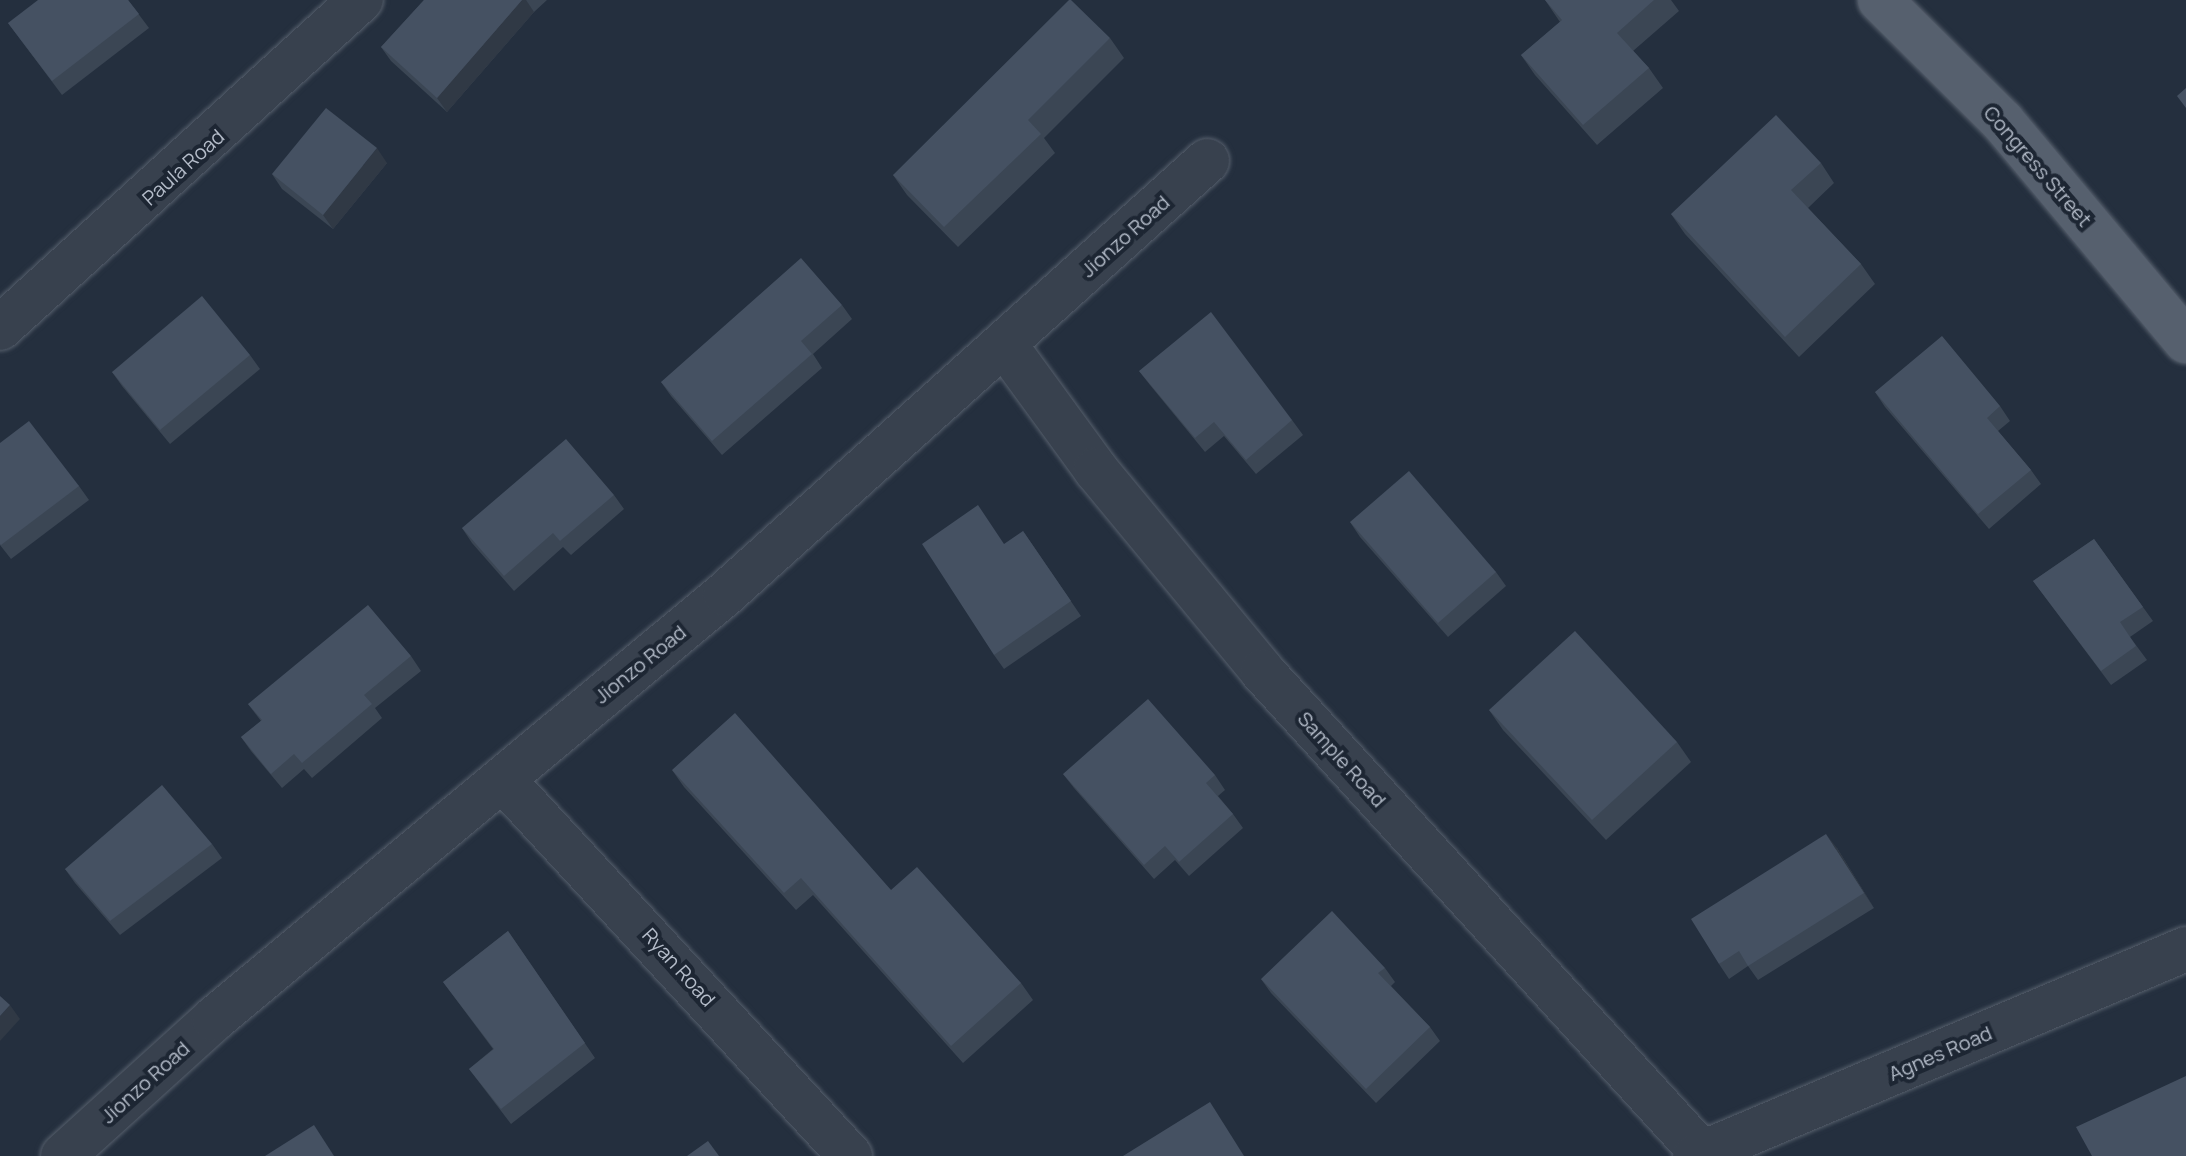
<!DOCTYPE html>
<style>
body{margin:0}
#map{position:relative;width:2186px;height:1156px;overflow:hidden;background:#242f3e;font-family:Manrope,sans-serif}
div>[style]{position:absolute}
.roads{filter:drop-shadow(0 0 2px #565f6c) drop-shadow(0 0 2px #565f6c)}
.minor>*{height:44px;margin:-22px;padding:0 22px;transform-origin:22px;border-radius:22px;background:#38414e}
.major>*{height:44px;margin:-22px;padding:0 22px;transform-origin:22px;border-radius:22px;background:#56606e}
.wall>*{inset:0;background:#3b4654}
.shaded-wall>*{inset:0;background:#303945}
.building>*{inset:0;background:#455162}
span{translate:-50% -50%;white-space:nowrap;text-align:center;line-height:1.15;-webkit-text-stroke:8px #1d2633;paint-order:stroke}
.street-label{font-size:20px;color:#b4bcc9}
</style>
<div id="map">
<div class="roads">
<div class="minor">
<div style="left:0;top:328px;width:488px;rotate:-42.3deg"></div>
<div style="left:1005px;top:345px;width:155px;rotate:53.9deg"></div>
<div style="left:1096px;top:470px;width:261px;rotate:50.4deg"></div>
<div style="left:1262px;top:671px;width:653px;rotate:47.61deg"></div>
<div style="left:505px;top:782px;width:509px;rotate:47.31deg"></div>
<div style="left:63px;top:1156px;width:204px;rotate:-42.2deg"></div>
<div style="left:214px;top:1019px;width:665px;rotate:-39.75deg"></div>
<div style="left:725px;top:594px;width:648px;rotate:-41.93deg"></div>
<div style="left:1695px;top:1156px;width:533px;rotate:-22.86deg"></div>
</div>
<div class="major">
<div style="left:1880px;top:0;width:172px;rotate:44.8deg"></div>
<div style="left:2002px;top:121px;width:287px;rotate:50.1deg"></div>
</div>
</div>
<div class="wall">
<div style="clip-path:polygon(128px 0,149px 28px,62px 95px,8px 23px)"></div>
<div style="clip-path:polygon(424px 0,547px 0,534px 12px,447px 112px,391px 61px,381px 47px)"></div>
<div style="clip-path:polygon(1545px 0,1671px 0,1679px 11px,1633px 51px,1649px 68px,1663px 88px,1597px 145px,1535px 75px,1521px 55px,1560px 22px)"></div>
<div style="clip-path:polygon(1110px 38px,1124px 58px,1044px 138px,1055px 153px,958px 247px,907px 195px,893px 175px)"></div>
<div style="clip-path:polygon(387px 163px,333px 229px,282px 189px,272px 174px)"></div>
<div style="clip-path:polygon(1821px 163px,1834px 183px,1808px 208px,1861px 264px,1875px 284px,1799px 357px,1685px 234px,1671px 214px)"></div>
<div style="clip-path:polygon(842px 305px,852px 319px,813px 354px,822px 368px,722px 455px,671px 396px,661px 382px)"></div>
<div style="clip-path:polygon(250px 355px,260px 369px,170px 444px,122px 386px,112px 372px)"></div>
<div style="clip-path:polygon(1139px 371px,1292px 420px,1303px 435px,1256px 474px,1224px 436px,1205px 452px,1150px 385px)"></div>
<div style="clip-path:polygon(1875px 392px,2000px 406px,2010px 421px,1998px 431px,2031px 470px,2041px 484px,1989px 529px,1885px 407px)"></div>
<div style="clip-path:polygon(0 443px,79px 486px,89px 500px,11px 559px,0 545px)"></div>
<div style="clip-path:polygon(614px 495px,624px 509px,571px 555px,563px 547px,514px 591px,472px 543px,462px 528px)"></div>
<div style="clip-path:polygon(1350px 522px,1496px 572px,1506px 586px,1448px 637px,1360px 537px)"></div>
<div style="clip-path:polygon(1023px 531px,1081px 616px,1004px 669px,994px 655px)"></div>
<div style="clip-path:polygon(2094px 539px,2153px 621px,2130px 637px,2147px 660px,2111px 685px,2033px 581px)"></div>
<div style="clip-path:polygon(411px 656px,421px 671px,375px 708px,382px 718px,312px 778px,304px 769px,282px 788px,251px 751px,241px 737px,261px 721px,248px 704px)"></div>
<div style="clip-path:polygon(1489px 710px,1677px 742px,1691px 762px,1606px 840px,1503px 730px)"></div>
<div style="clip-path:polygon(672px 770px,891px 890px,1021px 983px,1033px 1000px,963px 1063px,813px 895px,796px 910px,684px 787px)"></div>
<div style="clip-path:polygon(1063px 774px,1215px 775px,1225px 790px,1218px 796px,1233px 814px,1243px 828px,1189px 876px,1175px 860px,1154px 879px,1074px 788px)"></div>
<div style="clip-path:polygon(212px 844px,222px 858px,120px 935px,75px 883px,65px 869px)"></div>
<div style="clip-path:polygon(1837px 848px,1874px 908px,1758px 980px,1748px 966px,1729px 979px,1719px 964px)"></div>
<div style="clip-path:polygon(508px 931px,595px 1058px,511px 1124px,469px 1069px,493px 1049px,443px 982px)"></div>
<div style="clip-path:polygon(1385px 968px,1395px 982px,1391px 986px,1430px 1027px,1440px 1041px,1376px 1103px,1271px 993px,1261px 979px)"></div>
</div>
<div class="shaded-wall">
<div style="clip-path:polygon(522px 0,526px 0,534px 12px,447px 112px,437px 98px)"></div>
<div style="clip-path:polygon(377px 148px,387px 163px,333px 229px,323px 215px)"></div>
<div style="clip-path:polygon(1826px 834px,1837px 848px,1874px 908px,1864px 893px)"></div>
<div style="clip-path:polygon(10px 1005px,20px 1019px,0 1041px,0 1016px)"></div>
</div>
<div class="building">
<div style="clip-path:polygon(38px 0,128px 0,139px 14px,52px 81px,8px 23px)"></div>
<div style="clip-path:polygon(424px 0,522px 0,437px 98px,381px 47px)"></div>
<div style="clip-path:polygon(1069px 0,1071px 0,1110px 38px,1028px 120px,1041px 134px,944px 227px,893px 175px)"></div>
<div style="clip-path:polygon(1545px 0,1654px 0,1617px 33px,1649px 68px,1583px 125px,1521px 55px,1562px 20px)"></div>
<div style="clip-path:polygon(2186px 88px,2186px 108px,2177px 96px)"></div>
<div style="clip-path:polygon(326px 108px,377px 148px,323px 215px,272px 174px)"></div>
<div style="clip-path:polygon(1776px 115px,1821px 163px,1791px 190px,1861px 264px,1785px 337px,1671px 214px)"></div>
<div style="clip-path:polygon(801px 258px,842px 305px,801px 341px,812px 354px,712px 441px,661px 382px)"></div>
<div style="clip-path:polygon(202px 296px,250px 355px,160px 430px,112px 372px)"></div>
<div style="clip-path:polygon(1211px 312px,1292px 420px,1246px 460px,1214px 422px,1195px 438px,1139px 371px)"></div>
<div style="clip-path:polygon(1942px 336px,2000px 406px,1987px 418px,2031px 470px,1978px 514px,1875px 392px)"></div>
<div style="clip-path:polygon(29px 421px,79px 486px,1px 545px,0 544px,0 443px)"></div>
<div style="clip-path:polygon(566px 439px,614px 495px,560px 541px,553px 533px,504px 576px,462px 528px)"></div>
<div style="clip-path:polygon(1409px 471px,1496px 572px,1438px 623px,1350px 522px)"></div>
<div style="clip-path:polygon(978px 505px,1004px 544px,1023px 531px,1071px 601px,994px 655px,922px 544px)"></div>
<div style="clip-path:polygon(2094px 539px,2143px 607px,2120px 622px,2136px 646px,2101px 671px,2033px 581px)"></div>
<div style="clip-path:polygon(368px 605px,411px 656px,364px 695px,372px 704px,302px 763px,294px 754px,271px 774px,241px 737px,262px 720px,248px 704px)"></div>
<div style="clip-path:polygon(1575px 631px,1677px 742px,1592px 820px,1489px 710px)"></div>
<div style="clip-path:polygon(1148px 699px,1215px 775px,1206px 783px,1233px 814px,1179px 862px,1165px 846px,1144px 865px,1063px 774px)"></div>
<div style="clip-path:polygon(735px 713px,891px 890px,917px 867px,1021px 983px,951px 1046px,801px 878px,784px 893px,672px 770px)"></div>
<div style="clip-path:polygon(162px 785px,212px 844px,110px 921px,65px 869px)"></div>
<div style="clip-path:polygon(1826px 834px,1864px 893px,1748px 966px,1739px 951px,1719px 964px,1691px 919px)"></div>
<div style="clip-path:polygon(1332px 911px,1385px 968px,1378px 973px,1430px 1027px,1366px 1089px,1261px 979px)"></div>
<div style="clip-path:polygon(508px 931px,585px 1043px,501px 1109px,469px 1069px,494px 1049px,443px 982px)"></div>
<div style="clip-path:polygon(0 996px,10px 1005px,0 1016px)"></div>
<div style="clip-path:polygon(2186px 1076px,2186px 1156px,2092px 1156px,2076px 1127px)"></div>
<div style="clip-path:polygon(1210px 1102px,1244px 1156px,1123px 1156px)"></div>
<div style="clip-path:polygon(314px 1125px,334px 1156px,265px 1156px)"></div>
<div style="clip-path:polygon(708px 1141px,719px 1156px,687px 1156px)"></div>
</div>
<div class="street-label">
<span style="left:2038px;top:166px;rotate:49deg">Congress Street</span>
<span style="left:183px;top:167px;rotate:-42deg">Paula Road</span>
<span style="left:1125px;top:236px;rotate:-42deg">Jionzo Road</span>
<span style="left:640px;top:664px;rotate:-39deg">Jionzo Road</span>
<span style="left:1342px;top:759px;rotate:48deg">Sample Road</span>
<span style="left:679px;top:967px;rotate:48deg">Ryan Road</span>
<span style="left:1940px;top:1053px;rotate:-23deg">Agnes Road</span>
<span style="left:145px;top:1082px;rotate:-42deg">Jionzo Road</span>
</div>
</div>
